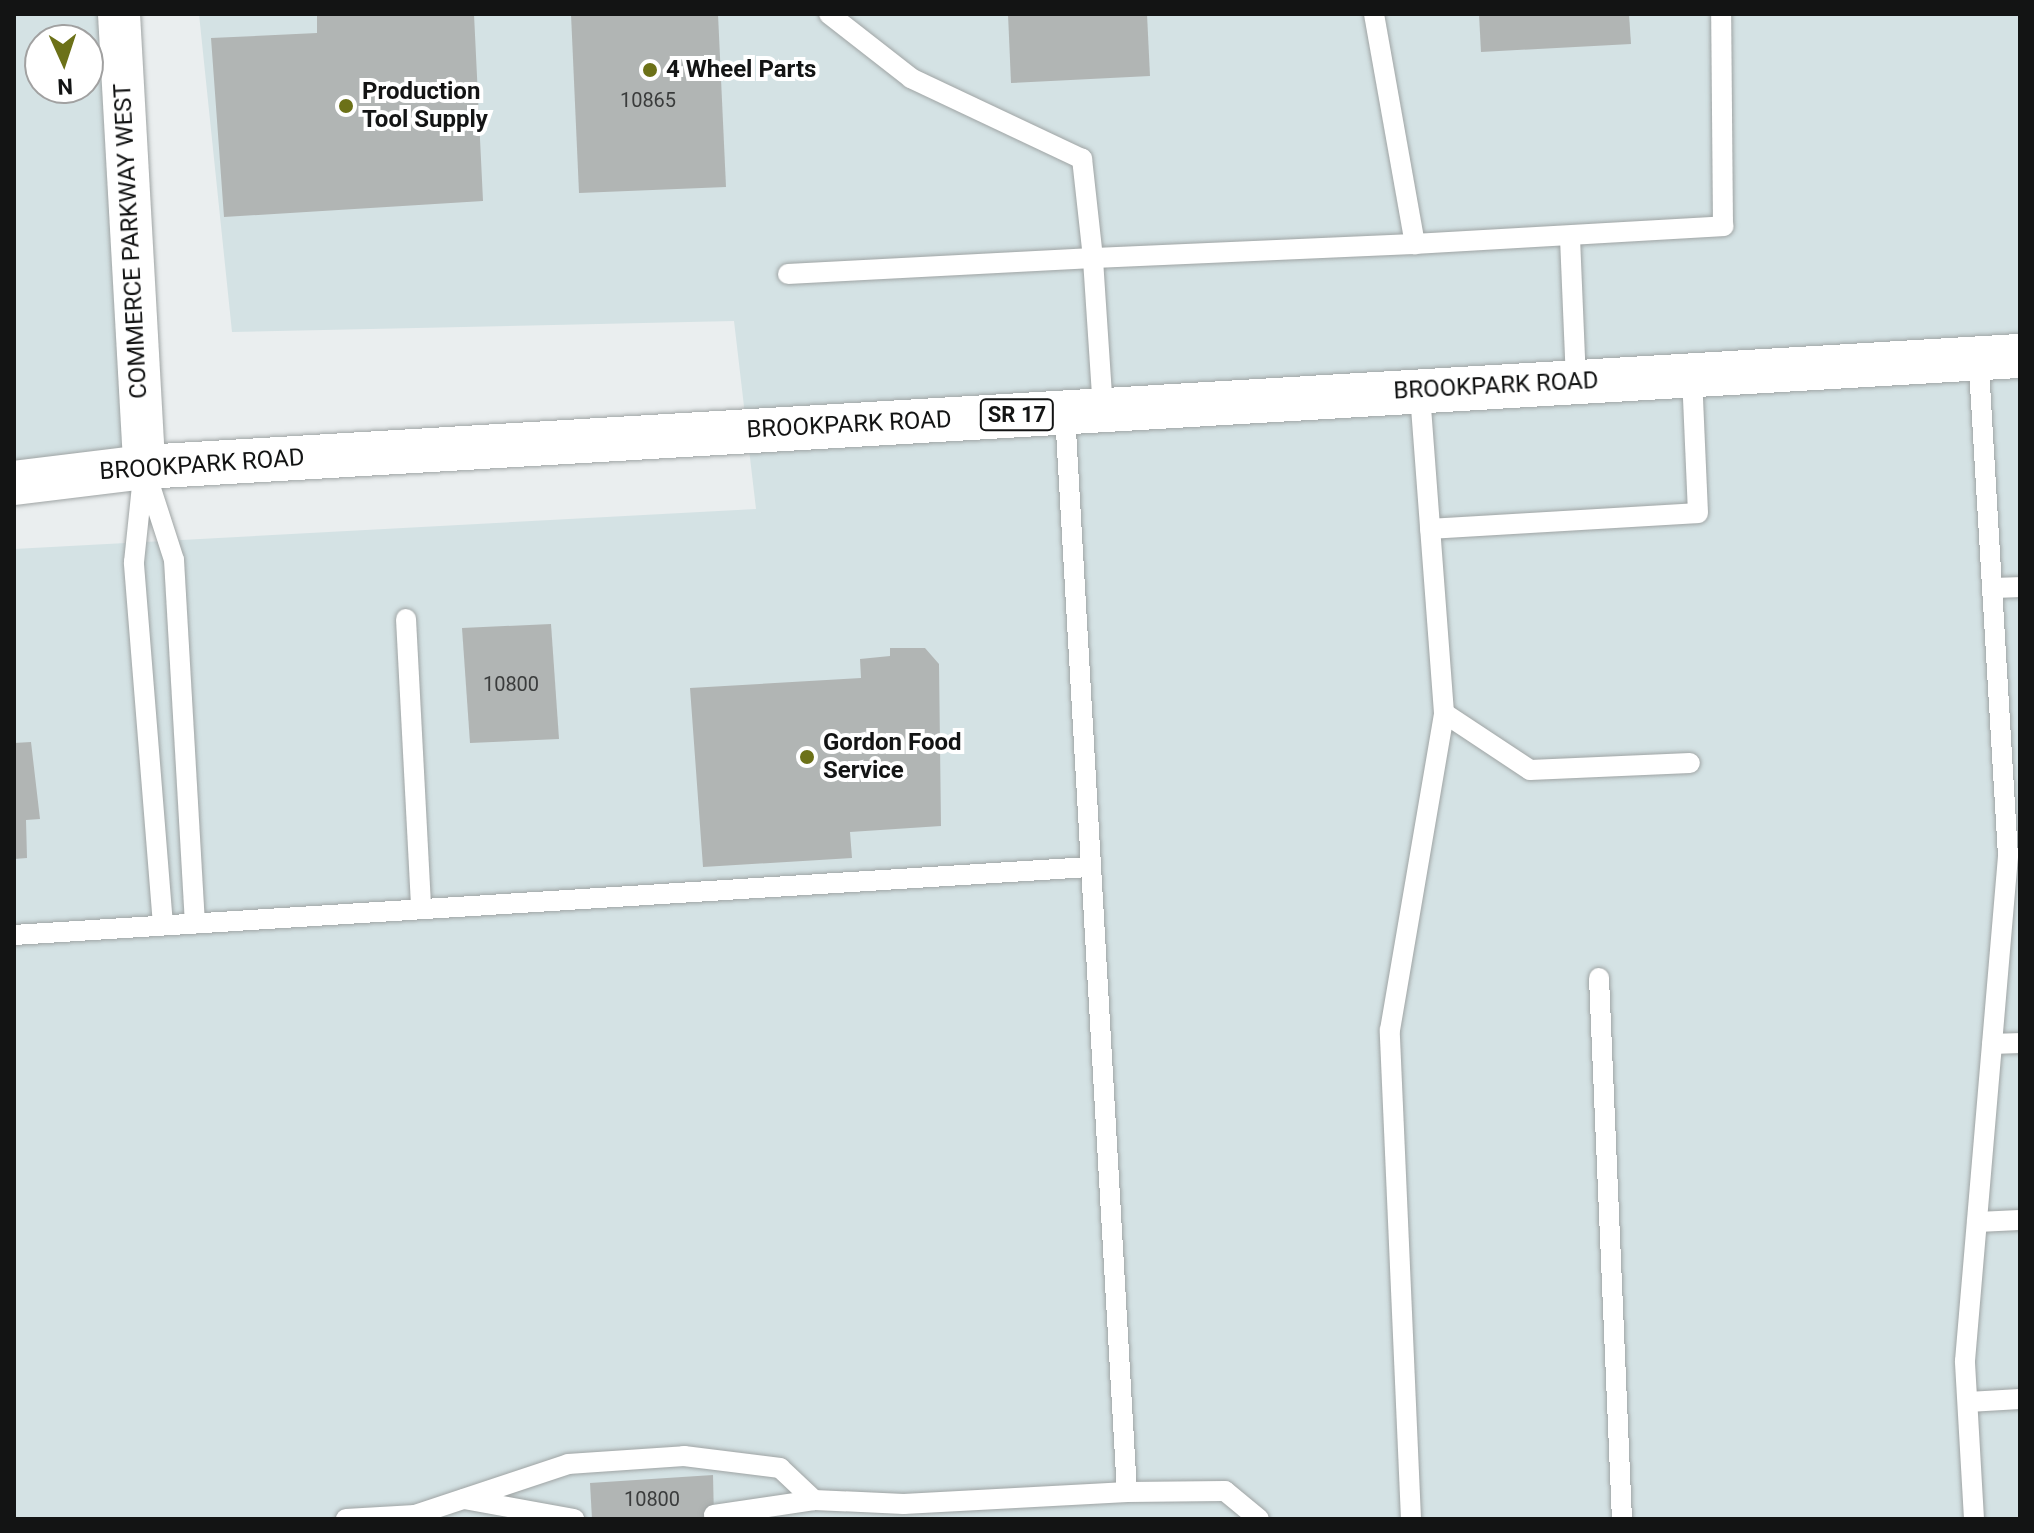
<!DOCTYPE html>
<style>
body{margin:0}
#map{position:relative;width:2034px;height:1533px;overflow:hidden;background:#eaeeef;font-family:Roboto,sans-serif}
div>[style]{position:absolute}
.built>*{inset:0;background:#d4e2e4}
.building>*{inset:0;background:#b1b5b4}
.roads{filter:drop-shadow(0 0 2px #9fa4a4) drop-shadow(0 0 2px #9fa4a4)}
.service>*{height:20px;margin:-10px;padding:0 10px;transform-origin:10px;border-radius:10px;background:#fff}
.minor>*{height:42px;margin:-21px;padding:0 21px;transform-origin:21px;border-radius:21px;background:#fff}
.primary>*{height:44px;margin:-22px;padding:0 22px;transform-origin:22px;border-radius:22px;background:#fff}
.dots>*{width:22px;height:22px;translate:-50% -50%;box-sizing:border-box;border:4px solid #fff;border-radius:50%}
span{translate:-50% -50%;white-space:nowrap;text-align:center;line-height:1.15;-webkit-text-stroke:8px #fff;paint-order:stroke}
.number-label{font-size:20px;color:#3a3c3c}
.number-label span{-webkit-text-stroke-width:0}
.shield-label span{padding:2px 6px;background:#fff;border:2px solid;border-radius:6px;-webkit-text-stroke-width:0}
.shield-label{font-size:22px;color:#131414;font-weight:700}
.poi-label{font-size:24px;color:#131414;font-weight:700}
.left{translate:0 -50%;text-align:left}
.street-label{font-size:24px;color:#131414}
.frame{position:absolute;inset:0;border:16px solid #131414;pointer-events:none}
.north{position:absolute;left:24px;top:24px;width:80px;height:80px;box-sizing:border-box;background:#fff;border:2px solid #a1a1a1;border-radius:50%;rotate:177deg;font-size:22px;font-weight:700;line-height:32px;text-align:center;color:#131414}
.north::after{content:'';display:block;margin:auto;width:28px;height:36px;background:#6c7118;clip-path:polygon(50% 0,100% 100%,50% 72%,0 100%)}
</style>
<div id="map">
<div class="built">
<div style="clip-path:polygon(evenodd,14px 14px,121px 14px,144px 467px,14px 472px,14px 14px,40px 40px,88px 40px,88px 88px,40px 88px,40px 40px)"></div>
<div style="clip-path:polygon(199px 14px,2020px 14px,2020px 1519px,14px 1519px,14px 549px,756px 509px,734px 321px,232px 332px)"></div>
</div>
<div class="building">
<div style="clip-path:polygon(317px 14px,474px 14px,483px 201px,224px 217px,211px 38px,317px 33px)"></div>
<div style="clip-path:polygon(571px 14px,718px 14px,726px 187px,579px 193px)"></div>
<div style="clip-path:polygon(1008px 14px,1147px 14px,1150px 76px,1011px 83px)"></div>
<div style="clip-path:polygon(1479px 14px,1629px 14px,1631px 44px,1481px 52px)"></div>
<div style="clip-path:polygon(551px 624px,559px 739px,470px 743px,462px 628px)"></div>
<div style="clip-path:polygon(890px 648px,925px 648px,939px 664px,941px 826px,850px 832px,852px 858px,703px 867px,690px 688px,861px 678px,860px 659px,890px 656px)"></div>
<div style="clip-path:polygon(31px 742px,40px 819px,26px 820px,27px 858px,14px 859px,14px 743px)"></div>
<div style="clip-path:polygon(713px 1475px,714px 1519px,592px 1519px,590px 1483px)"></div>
</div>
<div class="roads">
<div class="service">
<div style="left:1374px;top:14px;width:234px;rotate:79.9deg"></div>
<div style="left:1415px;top:244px;width:309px;rotate:-3.3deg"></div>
<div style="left:1723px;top:226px;width:212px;rotate:-90.5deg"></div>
<div style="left:1570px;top:238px;width:144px;rotate:87.6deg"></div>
<div style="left:788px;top:274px;width:305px;rotate:-3deg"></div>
<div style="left:1093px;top:258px;width:100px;rotate:-96.3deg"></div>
<div style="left:1082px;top:159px;width:189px;rotate:-154.7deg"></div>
<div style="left:911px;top:78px;width:104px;rotate:-142deg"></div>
<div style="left:1103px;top:410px;width:152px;rotate:-93.8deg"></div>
<div style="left:1093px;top:258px;width:322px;rotate:-2.5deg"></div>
<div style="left:1430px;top:529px;width:268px;rotate:-3.4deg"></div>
<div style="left:1698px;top:513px;width:138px;rotate:-92.5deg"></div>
<div style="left:1996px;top:588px;width:24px;rotate:-2deg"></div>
<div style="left:406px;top:619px;width:290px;rotate:87deg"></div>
<div style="left:1444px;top:713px;width:103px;rotate:33.5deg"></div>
<div style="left:1530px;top:770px;width:160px;rotate:-2.5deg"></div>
<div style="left:163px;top:925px;width:364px;rotate:-94.6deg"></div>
<div style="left:134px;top:562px;width:96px;rotate:-84deg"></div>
<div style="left:144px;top:467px;width:98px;rotate:72.1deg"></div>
<div style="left:174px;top:560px;width:364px;rotate:86.7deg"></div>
<div style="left:14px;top:935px;width:1078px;rotate:-3.62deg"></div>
<div style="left:1599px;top:978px;width:541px;rotate:87.57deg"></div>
<div style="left:1992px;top:1044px;width:28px;rotate:-2deg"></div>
<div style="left:1977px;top:1222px;width:43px;rotate:-2.7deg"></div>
<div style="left:1968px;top:1402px;width:52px;rotate:-3.3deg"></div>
<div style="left:1127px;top:1492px;width:98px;rotate:-0.6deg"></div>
<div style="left:1225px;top:1491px;width:44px;rotate:39.5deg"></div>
<div style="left:464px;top:1499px;width:112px;rotate:10.3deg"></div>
<div style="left:714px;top:1515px;width:101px;rotate:-8.5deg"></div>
<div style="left:346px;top:1519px;width:69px;rotate:-3.3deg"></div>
<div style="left:415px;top:1515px;width:161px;rotate:-18.4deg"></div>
<div style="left:568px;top:1464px;width:116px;rotate:-3.9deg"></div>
<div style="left:684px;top:1456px;width:97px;rotate:7.1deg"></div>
<div style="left:780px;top:1468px;width:47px;rotate:43.3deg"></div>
<div style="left:814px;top:1500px;width:90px;rotate:2.5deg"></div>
<div style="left:904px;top:1504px;width:223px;rotate:-3.1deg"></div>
<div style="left:1127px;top:1492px;width:1082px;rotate:-93.29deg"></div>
<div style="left:1411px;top:1519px;width:489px;rotate:-92.5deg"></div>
<div style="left:1390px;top:1030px;width:322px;rotate:-80.3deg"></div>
<div style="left:1444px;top:713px;width:323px;rotate:-94.3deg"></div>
<div style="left:1974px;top:1519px;width:158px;rotate:-93.3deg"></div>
<div style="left:1965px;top:1361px;width:507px;rotate:-85.13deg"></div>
<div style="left:2008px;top:856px;width:499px;rotate:-93.4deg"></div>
</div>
<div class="minor">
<div style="left:119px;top:14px;width:454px;rotate:86.8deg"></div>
</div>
<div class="primary">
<div style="left:14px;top:483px;width:131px;rotate:-7deg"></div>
<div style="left:144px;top:467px;width:1879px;rotate:-3.39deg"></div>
</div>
</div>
<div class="dots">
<div style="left:650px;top:70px;background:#6c7118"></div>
<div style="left:346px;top:106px;background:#6c7118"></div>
<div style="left:807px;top:757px;background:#6c7118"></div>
</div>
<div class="number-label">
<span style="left:648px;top:100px">10865</span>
<span style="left:511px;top:684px">10800</span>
<span style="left:652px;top:1499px">10800</span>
</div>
<div class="shield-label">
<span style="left:1017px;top:415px">SR 17</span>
</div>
<div class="poi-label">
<span class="left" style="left:666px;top:70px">4 Wheel Parts</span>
<span class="left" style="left:362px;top:106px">Production<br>Tool Supply</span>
<span class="left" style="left:823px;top:757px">Gordon Food<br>Service</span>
</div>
<div class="street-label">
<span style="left:131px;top:241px;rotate:-93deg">COMMERCE PARKWAY WEST</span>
<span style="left:1496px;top:386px;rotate:-3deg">BROOKPARK ROAD</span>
<span style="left:849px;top:425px;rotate:-3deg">BROOKPARK ROAD</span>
<span style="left:202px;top:465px;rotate:-4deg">BROOKPARK ROAD</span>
</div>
<div class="frame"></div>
<div class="north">N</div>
</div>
